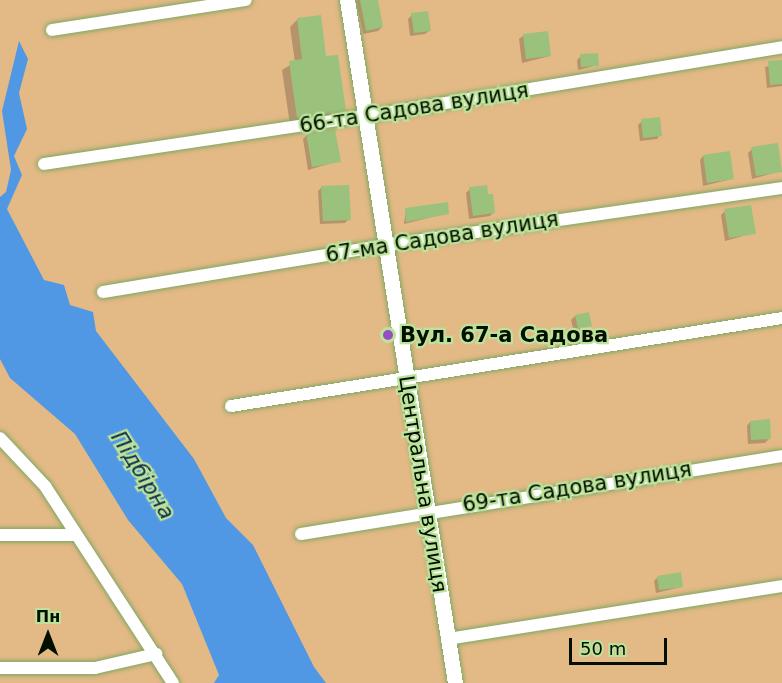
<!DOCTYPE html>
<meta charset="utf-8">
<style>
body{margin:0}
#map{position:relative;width:782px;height:683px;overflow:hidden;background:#bbe39b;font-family:"DejaVu Sans",sans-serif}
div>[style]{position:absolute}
.green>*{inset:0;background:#e3b986}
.water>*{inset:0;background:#5198e4}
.shadow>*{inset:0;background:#0003}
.building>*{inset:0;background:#9bc27c}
.roads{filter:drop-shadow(0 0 2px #81a762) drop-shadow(0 0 2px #81a762)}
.minor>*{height:12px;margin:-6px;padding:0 6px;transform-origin:6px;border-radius:6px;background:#fff}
.tertiary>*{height:15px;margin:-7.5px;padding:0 7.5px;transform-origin:7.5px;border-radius:7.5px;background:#fff}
.dots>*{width:16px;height:16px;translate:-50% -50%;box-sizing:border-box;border:3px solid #bbe39b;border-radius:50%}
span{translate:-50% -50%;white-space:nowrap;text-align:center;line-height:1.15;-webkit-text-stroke:4.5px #bbe39b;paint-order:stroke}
.street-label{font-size:21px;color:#040f00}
.poi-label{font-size:21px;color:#040f00;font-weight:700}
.left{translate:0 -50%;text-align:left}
.water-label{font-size:22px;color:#0f2c4a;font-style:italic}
.north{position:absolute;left:18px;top:605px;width:60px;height:60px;-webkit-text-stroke:4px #bbe39b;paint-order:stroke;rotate:0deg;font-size:16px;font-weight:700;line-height:24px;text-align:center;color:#040f00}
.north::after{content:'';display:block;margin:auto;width:21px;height:27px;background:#040f00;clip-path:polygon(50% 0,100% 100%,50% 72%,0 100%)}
.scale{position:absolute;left:569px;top:638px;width:98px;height:27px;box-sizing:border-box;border:3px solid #040f00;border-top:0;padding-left:8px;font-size:18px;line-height:21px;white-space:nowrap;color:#040f00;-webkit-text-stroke:4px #bbe39b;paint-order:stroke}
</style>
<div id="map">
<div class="green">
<div style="clip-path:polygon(0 0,782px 0,782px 683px,0 683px)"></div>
</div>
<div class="water">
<div style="clip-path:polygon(19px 41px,28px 59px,19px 93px,27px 129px,14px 156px,22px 175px,7px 209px,44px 280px,64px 285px,70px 305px,93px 312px,96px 331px,194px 459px,226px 518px,253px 545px,314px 667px,326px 683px,214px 683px,219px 675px,182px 584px,128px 520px,75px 434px,10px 378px,0 359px,0 197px,6px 192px,11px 170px,2px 111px)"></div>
</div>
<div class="shadow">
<div style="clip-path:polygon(356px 0,377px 0,382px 27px,378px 31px,363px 34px)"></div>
<div style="clip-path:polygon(412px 15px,429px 31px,425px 34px,410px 36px,408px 19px)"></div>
<div style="clip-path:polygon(298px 19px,325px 58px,344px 110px,336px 118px,290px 125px,282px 70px,295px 62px,290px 27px)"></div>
<div style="clip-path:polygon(523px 36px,550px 56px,522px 63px,519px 39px)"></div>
<div style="clip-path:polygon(581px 56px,598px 65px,578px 70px,577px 60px)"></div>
<div style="clip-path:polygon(782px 62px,782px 86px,767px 88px,765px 67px)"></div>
<div style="clip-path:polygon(642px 121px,660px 135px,657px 139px,640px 141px,638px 125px)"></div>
<div style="clip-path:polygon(307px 135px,339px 161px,308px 170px,303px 139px)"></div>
<div style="clip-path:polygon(752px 149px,781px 171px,752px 179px,748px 153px)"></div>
<div style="clip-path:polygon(703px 156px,732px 179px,703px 186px,700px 160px)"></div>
<div style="clip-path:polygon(322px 187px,349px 219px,345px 223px,320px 224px,318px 191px)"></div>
<div style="clip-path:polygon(470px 189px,494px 212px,490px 216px,469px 219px,466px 193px)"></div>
<div style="clip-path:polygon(406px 209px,448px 213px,404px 224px)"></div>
<div style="clip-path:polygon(725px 211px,754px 233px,725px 241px,721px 215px)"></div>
<div style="clip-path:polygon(575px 316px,590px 325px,574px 332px,571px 320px)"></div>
<div style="clip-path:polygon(750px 422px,769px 439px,765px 443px,748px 444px,747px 426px)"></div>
<div style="clip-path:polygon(658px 577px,681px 587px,656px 593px,654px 581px)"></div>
</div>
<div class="building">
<div style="clip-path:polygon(360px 0,378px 0,383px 27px,366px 31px)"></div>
<div style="clip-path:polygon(428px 11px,431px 31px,414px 33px,411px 13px)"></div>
<div style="clip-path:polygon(321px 15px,326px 56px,338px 55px,346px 111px,297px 118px,289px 61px,302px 59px,297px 18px)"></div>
<div style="clip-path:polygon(548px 31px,551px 56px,526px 59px,523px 34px)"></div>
<div style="clip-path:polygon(598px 53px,599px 66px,581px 67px,580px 54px)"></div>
<div style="clip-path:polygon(782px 60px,782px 84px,770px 85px,768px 61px)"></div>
<div style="clip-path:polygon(660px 117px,662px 136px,643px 138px,641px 119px)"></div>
<div style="clip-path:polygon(335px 129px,341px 162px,312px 167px,306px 133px)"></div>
<div style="clip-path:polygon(778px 143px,782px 172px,756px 176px,751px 147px)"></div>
<div style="clip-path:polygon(730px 151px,734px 179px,707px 183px,703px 155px)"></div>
<div style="clip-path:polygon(349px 185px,351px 220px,323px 221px,321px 186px)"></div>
<div style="clip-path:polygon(487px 185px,488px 194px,493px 194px,495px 213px,473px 216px,469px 187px)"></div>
<div style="clip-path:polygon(448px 202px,449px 214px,406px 222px,405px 208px)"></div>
<div style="clip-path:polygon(751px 205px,756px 234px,729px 238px,724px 209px)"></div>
<div style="clip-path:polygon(589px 312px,592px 326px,578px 329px,575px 315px)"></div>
<div style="clip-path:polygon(770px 419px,771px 439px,751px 440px,750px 421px)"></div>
<div style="clip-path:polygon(681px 572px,683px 587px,659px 590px,657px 576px)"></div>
</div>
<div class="roads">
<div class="minor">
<div style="left:52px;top:30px;width:196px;rotate:-8.8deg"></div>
<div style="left:44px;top:164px;width:333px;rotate:-8.5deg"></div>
<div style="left:373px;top:115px;width:415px;rotate:-9.4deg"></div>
<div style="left:103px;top:292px;width:294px;rotate:-9.4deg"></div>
<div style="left:393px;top:244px;width:393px;rotate:-8.2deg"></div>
<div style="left:231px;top:406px;width:558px;rotate:-9.07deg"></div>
<div style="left:0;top:438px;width:66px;rotate:46.8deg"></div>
<div style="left:45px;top:486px;width:235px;rotate:57deg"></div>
<div style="left:301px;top:534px;width:487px;rotate:-9.2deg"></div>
<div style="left:0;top:535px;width:76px"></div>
<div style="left:448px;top:639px;width:338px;rotate:-9deg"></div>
<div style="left:0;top:668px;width:95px"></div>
<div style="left:95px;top:668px;width:63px;rotate:-12.9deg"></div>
</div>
<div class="tertiary">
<div style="left:347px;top:0;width:691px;rotate:81.01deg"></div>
</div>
</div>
<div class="dots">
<div style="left:388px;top:335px;background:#974dc0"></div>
</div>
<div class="street-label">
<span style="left:414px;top:108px;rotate:-9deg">66-та Садова вулиця</span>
<span style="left:442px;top:237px;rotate:-9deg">67-ма Садова вулиця</span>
<span style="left:423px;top:484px;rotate:81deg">Центральна вулиця</span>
<span style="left:577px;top:487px;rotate:-9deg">69-та Садова вулиця</span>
</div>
<div class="poi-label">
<span class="left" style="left:400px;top:335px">Вул. 67-а Садова</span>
</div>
<div class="water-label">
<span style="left:143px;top:475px;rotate:58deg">Підбірна</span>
</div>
<div class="north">Пн</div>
<div class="scale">50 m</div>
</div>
